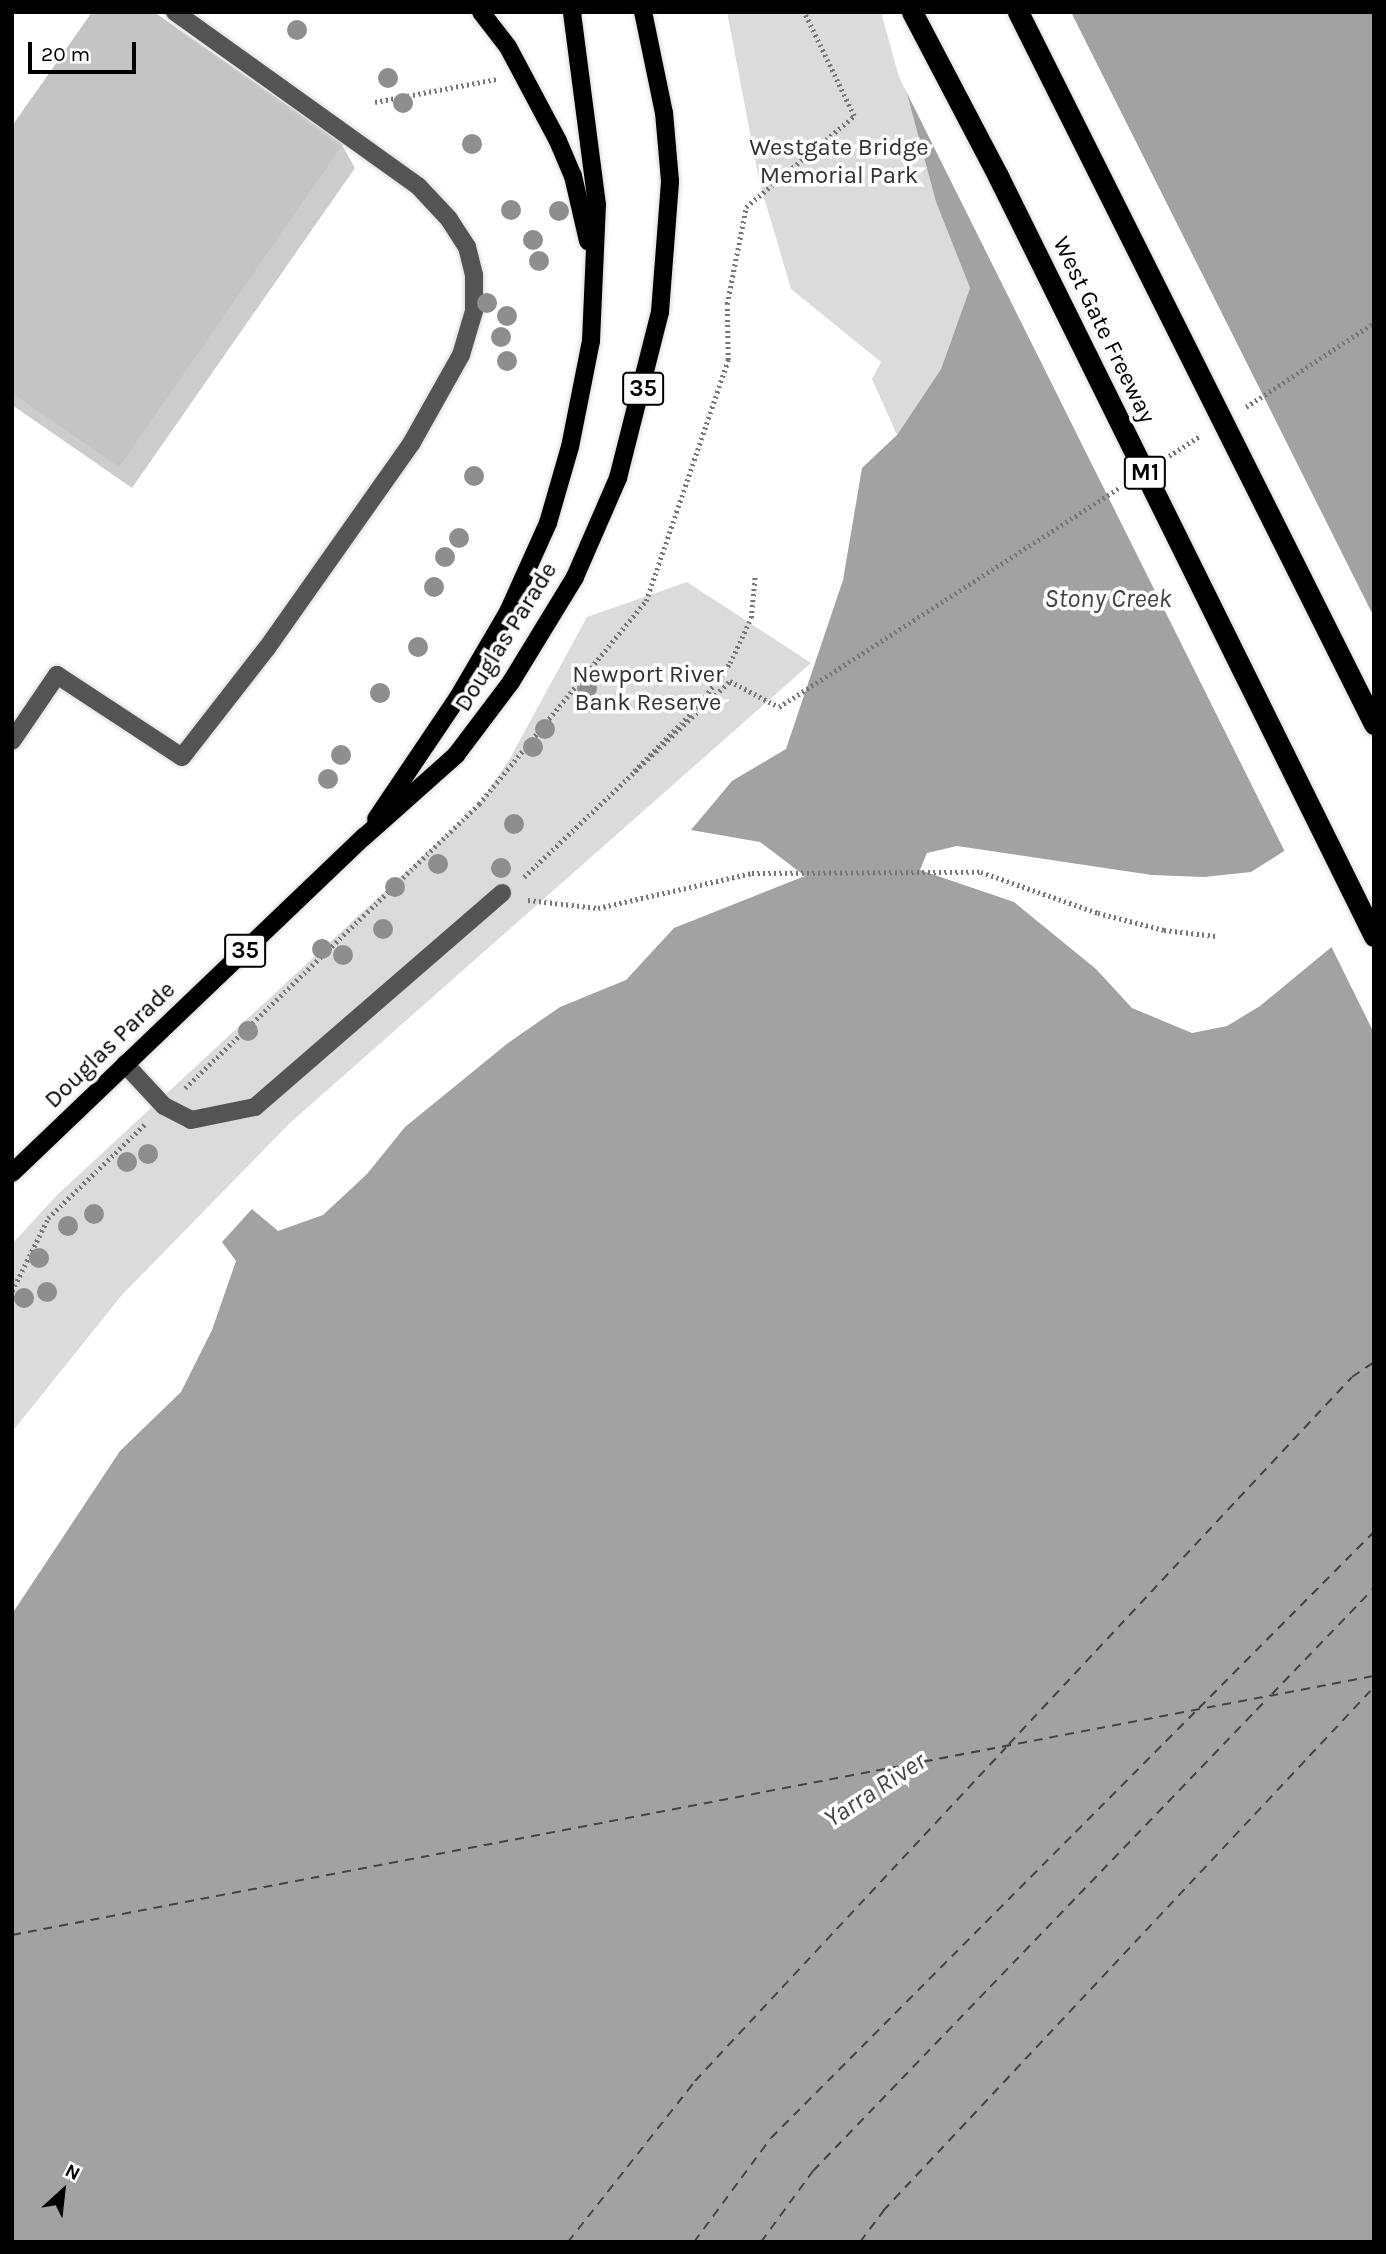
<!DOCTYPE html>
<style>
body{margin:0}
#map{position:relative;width:1386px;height:2254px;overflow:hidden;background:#fff;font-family:Karla,sans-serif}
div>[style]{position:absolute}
.green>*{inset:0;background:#dbdbdb}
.water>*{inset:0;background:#a2a2a2}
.pier>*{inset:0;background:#fff}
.shadow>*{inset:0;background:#0003}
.ferry>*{height:2px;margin-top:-1px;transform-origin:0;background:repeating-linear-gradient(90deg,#434343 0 9px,transparent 0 16px)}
.building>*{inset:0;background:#c4c4c4}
.path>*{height:4.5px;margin-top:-2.25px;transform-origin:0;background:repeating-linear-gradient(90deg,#767676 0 2px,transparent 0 5.5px)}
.roads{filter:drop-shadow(0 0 2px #dbdbdb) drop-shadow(0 0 2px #dbdbdb)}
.minor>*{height:18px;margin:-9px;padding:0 9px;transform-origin:9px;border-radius:9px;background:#545454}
.major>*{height:18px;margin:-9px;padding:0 9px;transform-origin:9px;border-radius:9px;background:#000}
.bridges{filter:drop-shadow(0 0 2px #dbdbdb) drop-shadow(0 0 2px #dbdbdb)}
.highway-bridge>*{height:21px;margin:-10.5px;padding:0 10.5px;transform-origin:10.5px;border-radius:10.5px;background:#000}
.trees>*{width:20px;height:20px;margin:-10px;border-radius:50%;background:#8e8e8e}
span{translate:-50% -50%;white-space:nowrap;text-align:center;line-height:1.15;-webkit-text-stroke:7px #fff;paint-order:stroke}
.shield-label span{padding:2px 5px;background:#fff;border:2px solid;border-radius:5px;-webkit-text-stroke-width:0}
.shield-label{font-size:23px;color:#000;font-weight:700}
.park-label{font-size:24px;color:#323232}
.street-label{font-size:24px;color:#000}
.water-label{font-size:26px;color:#434343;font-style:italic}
.frame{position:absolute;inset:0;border:14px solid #000;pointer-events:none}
.north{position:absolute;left:28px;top:2156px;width:70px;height:70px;-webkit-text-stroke:5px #fff;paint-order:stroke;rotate:27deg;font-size:19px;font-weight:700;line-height:28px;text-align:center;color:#000}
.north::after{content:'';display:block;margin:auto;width:24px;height:32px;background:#000;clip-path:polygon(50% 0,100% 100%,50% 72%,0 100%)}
.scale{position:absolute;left:28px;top:42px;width:108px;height:32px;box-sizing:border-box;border:4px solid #000;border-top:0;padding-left:9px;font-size:21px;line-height:24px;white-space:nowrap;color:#000;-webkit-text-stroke:5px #fff;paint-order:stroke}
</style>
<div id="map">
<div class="green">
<div style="clip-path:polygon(727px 12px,885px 12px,936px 202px,970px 288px,941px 369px,897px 435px,872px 379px,881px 362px,791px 289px,759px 180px)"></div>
<div style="clip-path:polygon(687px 582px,811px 663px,290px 1123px,121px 1296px,12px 1432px,12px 1244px,57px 1195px,479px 804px,509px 760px,587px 617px)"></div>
</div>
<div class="water">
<div style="clip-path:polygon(885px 12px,1374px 12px,1374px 794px,1251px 872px,1204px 877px,1152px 875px,957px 846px,927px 853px,920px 870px,1014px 902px,1096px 969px,1132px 1008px,1192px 1033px,1227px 1026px,1260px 1006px,1374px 912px,1374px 2242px,12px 2242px,12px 1614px,120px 1451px,181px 1392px,212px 1330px,236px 1261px,222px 1242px,252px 1209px,278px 1231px,323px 1215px,367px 1174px,405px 1127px,508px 1043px,560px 1007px,626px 980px,674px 928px,805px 876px,760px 842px,691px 830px,732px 781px,786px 749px,843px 580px,862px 468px,897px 435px,941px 369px,970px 288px,936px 202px)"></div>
</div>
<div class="pier">
<div style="clip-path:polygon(881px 12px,1071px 12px,1374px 617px,1374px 798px,1286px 854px,899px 77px)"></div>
<div style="clip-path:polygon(1374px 909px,1374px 1033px,1330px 944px)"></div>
</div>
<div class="shadow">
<div style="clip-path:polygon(12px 130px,342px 145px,355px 168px,132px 488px,12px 405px)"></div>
</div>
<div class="ferry">
<div style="left:1272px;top:1694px;width:147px;rotate:-46.1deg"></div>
<div style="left:1199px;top:1708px;width:248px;rotate:-45.2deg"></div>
<div style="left:1009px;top:1744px;width:502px;rotate:-46.94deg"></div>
<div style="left:1352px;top:1377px;width:27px;rotate:-34deg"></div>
<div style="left:12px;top:1935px;width:1386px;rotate:-10.77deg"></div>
<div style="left:568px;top:2242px;width:205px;rotate:-51.7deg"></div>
<div style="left:695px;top:2081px;width:456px;rotate:-47deg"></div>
<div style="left:694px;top:2242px;width:129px;rotate:-53.5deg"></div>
<div style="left:771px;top:2138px;width:601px;rotate:-45.13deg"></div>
<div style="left:761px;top:2242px;width:88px;rotate:-53.8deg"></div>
<div style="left:813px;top:2171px;width:656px;rotate:-46.11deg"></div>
<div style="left:860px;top:2242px;width:39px;rotate:-53deg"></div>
<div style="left:883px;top:2211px;width:718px;rotate:-46.86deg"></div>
</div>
<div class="building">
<div style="clip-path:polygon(92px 12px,154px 12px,343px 144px,119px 467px,12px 393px,12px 126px)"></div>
</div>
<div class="path">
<div style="left:375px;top:102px;width:124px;rotate:-10.7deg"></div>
<div style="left:1246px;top:407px;width:153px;rotate:-33.3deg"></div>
<div style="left:1169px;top:456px;width:37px;rotate:-33deg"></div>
<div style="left:634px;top:771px;width:91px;rotate:-45.4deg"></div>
<div style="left:698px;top:706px;width:54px;rotate:-53.3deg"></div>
<div style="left:730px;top:663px;width:50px;rotate:-65deg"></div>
<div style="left:751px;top:618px;width:42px;rotate:-84.6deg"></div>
<div style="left:524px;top:877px;width:284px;rotate:-43.6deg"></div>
<div style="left:730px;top:681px;width:55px;rotate:28deg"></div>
<div style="left:779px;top:707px;width:407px;rotate:-32.8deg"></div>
<div style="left:528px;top:900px;width:70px;rotate:6.5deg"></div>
<div style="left:598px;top:908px;width:158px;rotate:-12.8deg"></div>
<div style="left:752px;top:873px;width:229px;rotate:-0.3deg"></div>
<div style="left:981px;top:872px;width:124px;rotate:19.3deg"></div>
<div style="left:1098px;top:913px;width:68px;rotate:14.4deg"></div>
<div style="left:1164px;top:930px;width:52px;rotate:6.6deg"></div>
<div style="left:185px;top:1088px;width:409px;rotate:-44deg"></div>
<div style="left:479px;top:804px;width:263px;rotate:-50.6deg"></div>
<div style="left:646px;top:601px;width:255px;rotate:-71.2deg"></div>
<div style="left:728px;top:360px;width:56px;rotate:-91deg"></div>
<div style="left:727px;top:304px;width:99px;rotate:-78.9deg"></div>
<div style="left:746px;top:207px;width:141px;rotate:-40.1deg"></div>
<div style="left:854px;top:116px;width:115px;rotate:-115.7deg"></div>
<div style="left:12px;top:1291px;width:81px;rotate:-63.7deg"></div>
<div style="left:48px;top:1218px;width:135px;rotate:-44.1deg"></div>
</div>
<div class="roads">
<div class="minor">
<div style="left:12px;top:741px;width:80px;rotate:-55.7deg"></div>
<div style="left:57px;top:675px;width:149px;rotate:33.3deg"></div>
<div style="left:182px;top:757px;width:138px;rotate:-52.1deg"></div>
<div style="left:267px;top:648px;width:250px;rotate:-54.8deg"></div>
<div style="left:411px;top:444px;width:102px;rotate:-60.7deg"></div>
<div style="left:461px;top:355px;width:46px;rotate:-73.5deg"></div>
<div style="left:474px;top:311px;width:36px;rotate:-90deg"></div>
<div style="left:474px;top:275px;width:29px;rotate:-104deg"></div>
<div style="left:467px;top:247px;width:33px;rotate:-123deg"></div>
<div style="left:449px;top:219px;width:45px;rotate:-133.2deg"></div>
<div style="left:418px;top:186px;width:299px;rotate:-144.4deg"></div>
<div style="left:125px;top:1064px;width:57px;rotate:47.1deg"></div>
<div style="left:164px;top:1106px;width:30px;rotate:27deg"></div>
<div style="left:191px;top:1120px;width:65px;rotate:-11.5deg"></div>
<div style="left:255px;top:1107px;width:327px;rotate:-40.9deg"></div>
</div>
<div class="major">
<div style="left:481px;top:12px;width:44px;rotate:52.4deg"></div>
<div style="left:508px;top:47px;width:106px;rotate:62deg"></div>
<div style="left:558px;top:141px;width:38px;rotate:67deg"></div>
<div style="left:573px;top:176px;width:67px;rotate:77deg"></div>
<div style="left:376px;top:819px;width:145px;rotate:-56deg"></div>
<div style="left:457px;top:699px;width:101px;rotate:-59.6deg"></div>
<div style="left:508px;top:612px;width:98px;rotate:-65.8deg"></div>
<div style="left:548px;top:523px;width:79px;rotate:-73.9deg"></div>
<div style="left:570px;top:447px;width:108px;rotate:-78.8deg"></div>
<div style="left:591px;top:341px;width:136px;rotate:-87.5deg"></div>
<div style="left:597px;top:205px;width:195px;rotate:-97.4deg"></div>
<div style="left:12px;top:1173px;width:487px;rotate:-43.7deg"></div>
<div style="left:364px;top:837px;width:123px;rotate:-41.7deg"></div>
<div style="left:456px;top:755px;width:91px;rotate:-53deg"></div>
<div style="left:511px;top:682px;width:123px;rotate:-58.6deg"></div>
<div style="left:575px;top:577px;width:108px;rotate:-66.5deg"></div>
<div style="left:618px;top:478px;width:171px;rotate:-75.8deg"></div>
<div style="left:660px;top:312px;width:131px;rotate:-85.6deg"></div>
<div style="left:670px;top:181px;width:68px;rotate:-95deg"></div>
<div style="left:664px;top:113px;width:103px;rotate:-101.7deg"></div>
</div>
</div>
<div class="bridges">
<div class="highway-bridge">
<div style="left:912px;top:12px;width:185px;rotate:62.3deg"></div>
<div style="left:998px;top:176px;width:848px;rotate:63.68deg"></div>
<div style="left:1018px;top:12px;width:796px;rotate:63.43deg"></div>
</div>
</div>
<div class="trees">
<div style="left:297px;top:30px"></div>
<div style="left:388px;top:78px"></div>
<div style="left:403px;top:103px"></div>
<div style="left:472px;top:144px"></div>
<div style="left:511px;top:210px"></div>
<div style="left:559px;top:211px"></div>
<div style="left:533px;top:240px"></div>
<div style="left:539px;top:261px"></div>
<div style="left:487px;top:303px"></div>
<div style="left:507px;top:316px"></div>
<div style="left:501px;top:337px"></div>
<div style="left:507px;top:361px"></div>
<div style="left:474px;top:476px"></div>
<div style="left:459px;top:538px"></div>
<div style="left:445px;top:557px"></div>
<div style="left:434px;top:587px"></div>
<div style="left:418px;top:647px"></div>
<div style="left:587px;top:688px"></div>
<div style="left:380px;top:693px"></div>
<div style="left:545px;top:729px"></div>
<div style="left:533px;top:747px"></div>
<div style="left:341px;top:755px"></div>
<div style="left:328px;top:779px"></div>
<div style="left:514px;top:824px"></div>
<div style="left:438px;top:864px"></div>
<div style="left:501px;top:868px"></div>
<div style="left:395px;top:887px"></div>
<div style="left:383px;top:929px"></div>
<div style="left:322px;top:949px"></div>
<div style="left:343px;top:955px"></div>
<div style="left:248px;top:1031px"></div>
<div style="left:148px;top:1154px"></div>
<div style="left:127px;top:1162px"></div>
<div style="left:94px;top:1214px"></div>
<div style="left:68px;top:1226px"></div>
<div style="left:39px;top:1258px"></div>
<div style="left:47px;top:1292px"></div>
<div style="left:24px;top:1298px"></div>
</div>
<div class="shield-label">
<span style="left:643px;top:389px">35</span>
<span style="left:1145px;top:473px">M1</span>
<span style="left:245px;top:951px">35</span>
</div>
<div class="park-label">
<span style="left:839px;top:162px">Westgate Bridge<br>Memorial Park</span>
<span style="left:648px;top:689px">Newport River<br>Bank Reserve</span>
</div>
<div class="street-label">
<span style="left:1104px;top:330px;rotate:64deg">West Gate Freeway</span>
<span style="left:506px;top:637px;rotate:-58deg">Douglas Parade</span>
<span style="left:110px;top:1045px;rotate:-44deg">Douglas Parade</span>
</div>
<div class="water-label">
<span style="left:1108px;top:599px">Stony Creek</span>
<span style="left:875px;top:1790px;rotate:-33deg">Yarra River</span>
</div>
<div class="frame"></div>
<div class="north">N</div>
<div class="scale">20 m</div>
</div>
